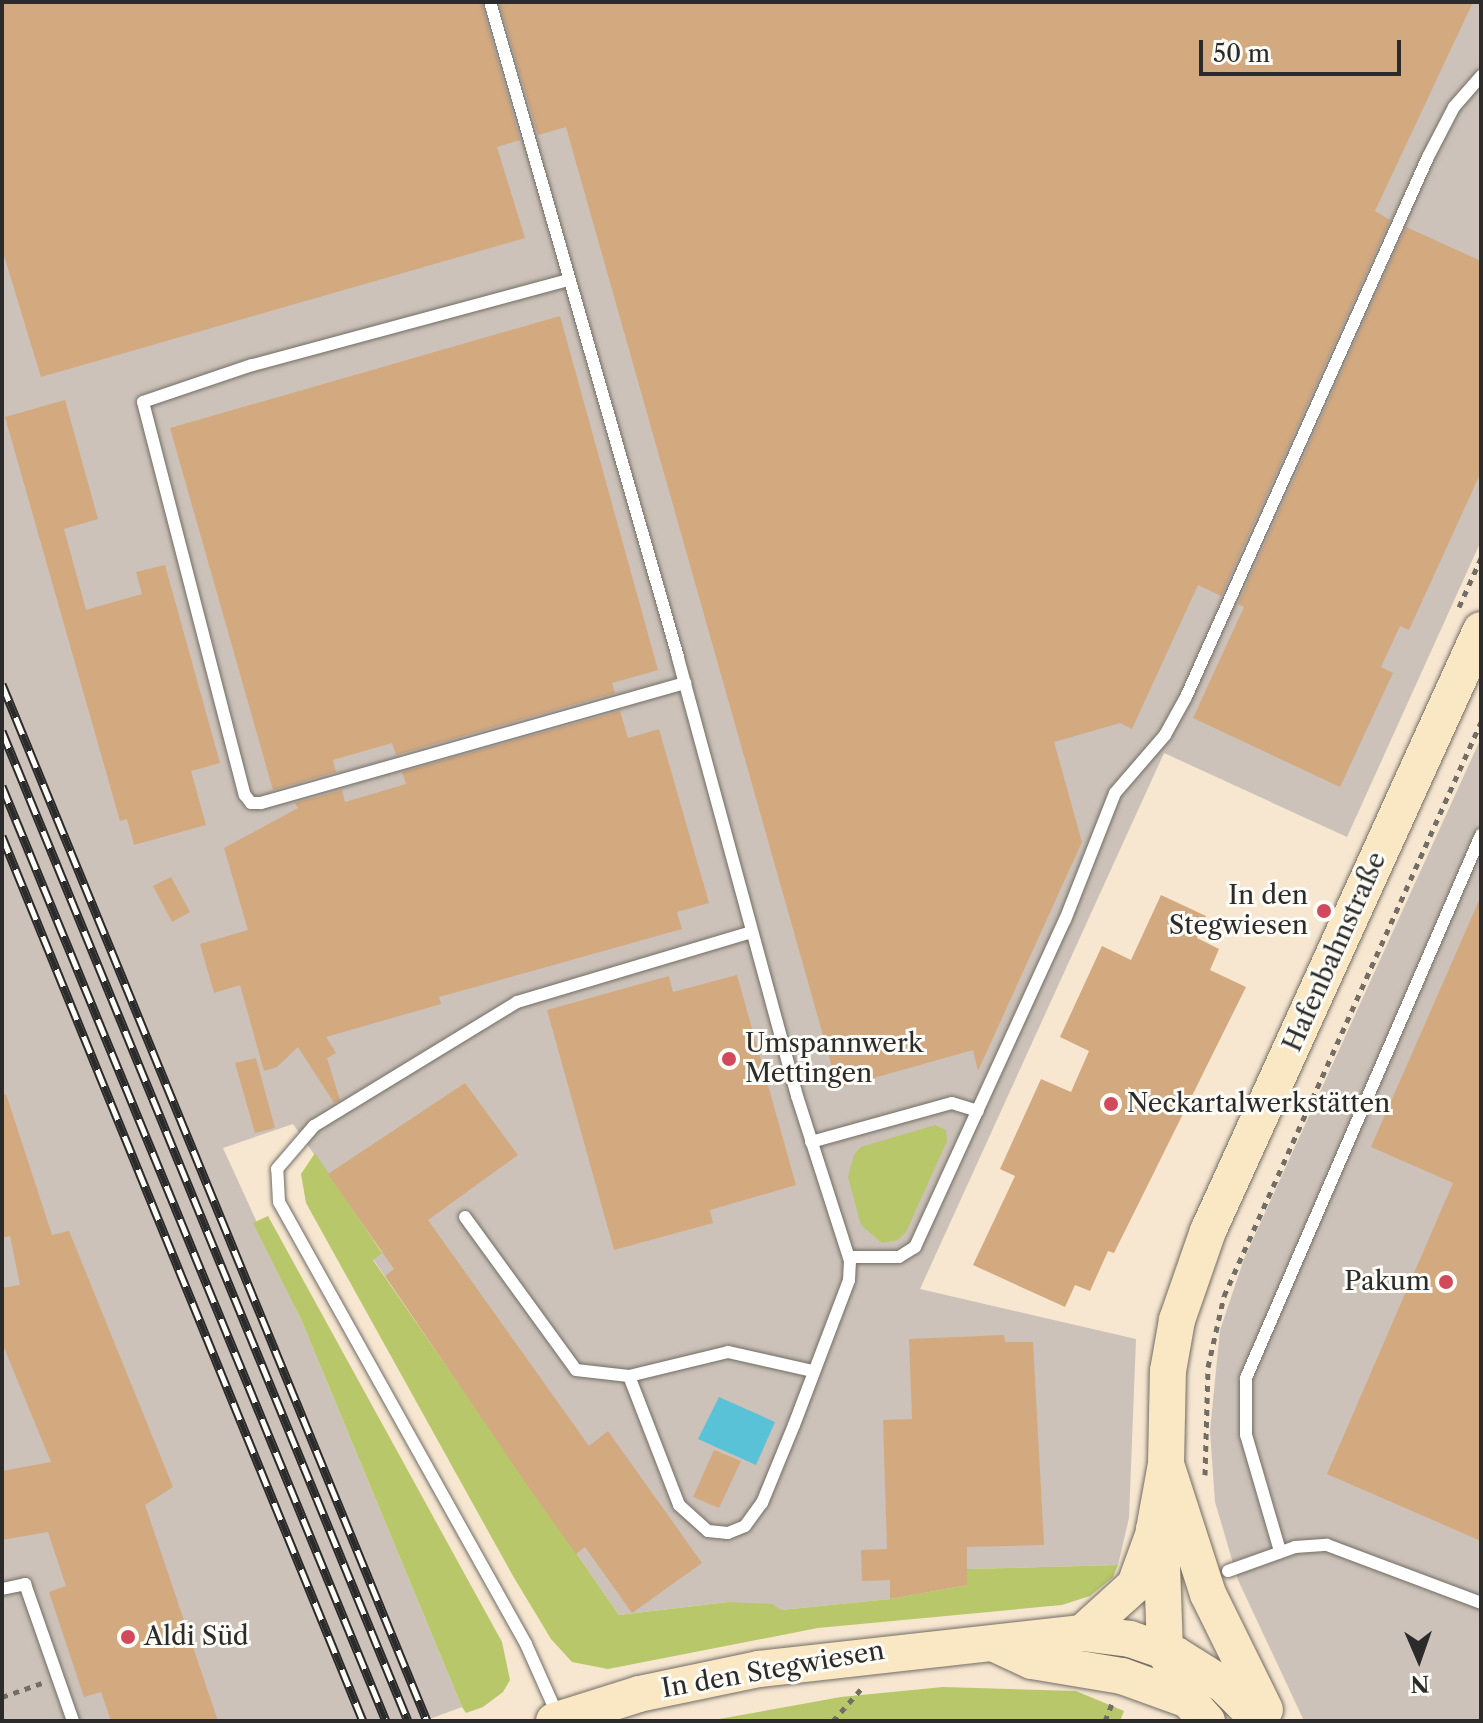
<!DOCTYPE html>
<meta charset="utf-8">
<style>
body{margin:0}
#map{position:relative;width:1483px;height:1723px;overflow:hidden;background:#f7e7d1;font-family:"Libre Caslon Text",serif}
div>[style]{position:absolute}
.industrial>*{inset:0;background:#ccc2b9}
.green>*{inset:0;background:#b7c76a}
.water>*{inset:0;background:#5ac2d7}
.building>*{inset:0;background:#d3a980}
.path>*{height:5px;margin-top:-2.5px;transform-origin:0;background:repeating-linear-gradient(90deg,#726d65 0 6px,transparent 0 12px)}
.roads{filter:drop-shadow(0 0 2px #726d65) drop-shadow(0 0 2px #726d65)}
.service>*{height:12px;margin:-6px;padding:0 6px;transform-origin:6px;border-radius:6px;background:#fff}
.secondary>*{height:36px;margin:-18px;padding:0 18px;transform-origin:18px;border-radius:18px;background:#fae7c3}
.rail>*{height:9px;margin-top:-4.5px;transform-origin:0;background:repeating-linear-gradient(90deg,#fdfcf7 0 18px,#2b2b2b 0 36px);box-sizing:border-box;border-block:2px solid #2b2b2b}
.dots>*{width:22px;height:22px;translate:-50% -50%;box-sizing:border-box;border:4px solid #fdfcf7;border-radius:50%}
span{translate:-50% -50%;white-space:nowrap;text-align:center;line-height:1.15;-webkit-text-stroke:6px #fdfcf7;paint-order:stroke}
.poi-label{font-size:26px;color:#2b2b2b}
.right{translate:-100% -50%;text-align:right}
.left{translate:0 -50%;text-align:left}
.street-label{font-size:26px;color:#2b2b2b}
.frame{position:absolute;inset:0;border:4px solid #2b2b2b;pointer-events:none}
.north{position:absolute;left:1379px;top:1619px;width:80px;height:80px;-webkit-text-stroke:6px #fdfcf7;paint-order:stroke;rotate:178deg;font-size:22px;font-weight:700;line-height:32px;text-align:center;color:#2b2b2b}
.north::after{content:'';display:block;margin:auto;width:28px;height:36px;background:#2b2b2b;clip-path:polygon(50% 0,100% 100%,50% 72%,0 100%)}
.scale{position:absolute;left:1199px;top:40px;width:202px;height:36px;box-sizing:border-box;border:4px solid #2b2b2b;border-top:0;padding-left:10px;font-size:24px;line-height:28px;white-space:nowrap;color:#2b2b2b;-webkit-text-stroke:6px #fdfcf7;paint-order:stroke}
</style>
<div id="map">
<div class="industrial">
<div style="clip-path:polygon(2px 2px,1481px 2px,1481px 541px,1347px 837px,1164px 753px,920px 1289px,1136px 1339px,1129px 1518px,1118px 1565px,968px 1569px,967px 1585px,890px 1599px,781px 1610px,728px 1602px,619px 1615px,373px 1259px,382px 1252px,293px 1124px,223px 1148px,301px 1319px,462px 1707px,424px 1721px,2px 1721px)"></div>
<div style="clip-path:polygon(1481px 738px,1481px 1721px,1304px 1721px,1238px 1580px,1215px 1502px,1210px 1431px,1220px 1330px,1244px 1259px)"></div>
</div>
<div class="green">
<div style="clip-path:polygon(935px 1125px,946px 1130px,947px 1141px,906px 1232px,898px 1240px,882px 1243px,861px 1225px,848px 1177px,854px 1155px,861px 1147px)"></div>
<div style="clip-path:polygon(315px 1153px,382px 1253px,373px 1260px,619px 1615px,728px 1602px,772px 1604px,781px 1610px,890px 1599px,967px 1585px,967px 1569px,1118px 1565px,1113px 1577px,1090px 1596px,1062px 1605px,818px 1628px,608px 1669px,572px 1662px,551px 1639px,513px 1576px,306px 1203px,301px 1174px)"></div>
<div style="clip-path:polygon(268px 1216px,502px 1642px,510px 1680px,503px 1692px,483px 1707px,466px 1713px,462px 1707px,301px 1319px,253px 1223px)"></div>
<div style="clip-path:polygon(943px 1687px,1076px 1691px,1124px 1711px,1120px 1721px,708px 1721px,841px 1697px)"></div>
</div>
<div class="water">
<div style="clip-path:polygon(719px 1397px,775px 1422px,756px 1465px,698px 1439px)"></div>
</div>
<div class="building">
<div style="clip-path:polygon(2px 2px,481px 2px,520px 140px,497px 147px,525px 238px,41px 377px,2px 249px)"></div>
<div style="clip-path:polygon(499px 2px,1473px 2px,1375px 211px,1390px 220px,1221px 596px,1198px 585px,1132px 729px,1120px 723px,1054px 742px,1082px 842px,978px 1071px,973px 1050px,838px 1088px,566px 127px,538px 135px)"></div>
<div style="clip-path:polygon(1406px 227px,1481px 261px,1481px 472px,1409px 630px,1400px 626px,1381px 667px,1393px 673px,1340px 787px,1193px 718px,1244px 607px,1238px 604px)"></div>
<div style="clip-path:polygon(560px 316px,658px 670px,612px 683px,615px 693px,396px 755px,392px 743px,333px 760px,336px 772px,273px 790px,170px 428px)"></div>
<div style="clip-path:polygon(65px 400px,98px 519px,64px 529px,86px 610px,142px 594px,136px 572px,165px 565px,220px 763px,191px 771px,206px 825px,134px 845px,127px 819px,120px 821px,5px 417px)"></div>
<div style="clip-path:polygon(620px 711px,628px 738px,659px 729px,709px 903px,677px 912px,682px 929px,439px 997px,441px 1004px,326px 1037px,336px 1053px,327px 1058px,340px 1100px,334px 1103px,298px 1047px,277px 1067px,264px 1071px,240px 985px,214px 993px,200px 944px,248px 930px,224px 848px,298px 808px,295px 803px,342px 790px,345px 802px,406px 784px,402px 772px)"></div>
<div style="clip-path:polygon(171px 877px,190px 912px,172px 922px,153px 886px)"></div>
<div style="clip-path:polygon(1161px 895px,1206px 916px,1197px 938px,1219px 949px,1210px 970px,1246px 987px,1114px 1253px,1108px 1251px,1090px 1291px,1075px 1285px,1065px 1307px,973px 1265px,1015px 1176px,1000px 1169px,1041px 1079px,1071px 1092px,1089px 1051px,1060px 1037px,1102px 946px,1131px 960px)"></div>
<div style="clip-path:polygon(1481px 896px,1481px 1541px,1327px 1474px,1453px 1183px,1371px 1147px)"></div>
<div style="clip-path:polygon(737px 975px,796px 1185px,710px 1210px,713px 1223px,614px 1250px,547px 1010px,669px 976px,673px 992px)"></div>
<div style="clip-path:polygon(256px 1058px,275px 1128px,255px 1133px,235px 1063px)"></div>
<div style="clip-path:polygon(465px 1083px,518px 1155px,428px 1220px,589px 1446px,608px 1431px,702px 1563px,632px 1613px,585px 1547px,576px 1554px,530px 1489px,385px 1276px,394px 1269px,328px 1174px)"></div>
<div style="clip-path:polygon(6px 1094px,52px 1235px,69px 1231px,173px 1487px,145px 1505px,218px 1721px,111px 1721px,101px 1692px,84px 1697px,49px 1592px,66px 1586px,48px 1532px,2px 1540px,2px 1471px,51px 1462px,2px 1343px,2px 1288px,20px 1285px,10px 1236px,2px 1238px,2px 1095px)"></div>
<div style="clip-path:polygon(1004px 1335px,1005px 1342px,1033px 1342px,1044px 1545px,967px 1547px,967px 1585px,890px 1599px,890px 1580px,862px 1581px,861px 1550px,887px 1549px,883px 1420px,912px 1419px,909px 1339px)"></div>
<div style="clip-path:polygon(714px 1450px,741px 1461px,719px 1508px,693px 1497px)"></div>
</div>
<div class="path">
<div style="left:1459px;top:607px;width:54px;rotate:-65.8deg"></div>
<div style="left:1205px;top:1475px;width:108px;rotate:-88.4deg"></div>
<div style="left:1208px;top:1367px;width:73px;rotate:-77.3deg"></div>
<div style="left:1224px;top:1296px;width:629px;rotate:-65.88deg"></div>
<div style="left:2px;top:1697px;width:42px;rotate:-19.3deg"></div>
<div style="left:833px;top:1721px;width:43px;rotate:-48.8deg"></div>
<div style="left:1105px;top:1721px;width:18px;rotate:-68deg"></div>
</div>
<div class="roads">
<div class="service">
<div style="left:568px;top:280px;width:327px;rotate:164.9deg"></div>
<div style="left:252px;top:365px;width:115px;rotate:161.3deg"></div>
<div style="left:143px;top:402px;width:406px;rotate:75.5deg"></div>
<div style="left:245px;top:795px;width:10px;rotate:53deg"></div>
<div style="left:251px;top:803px;width:10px"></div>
<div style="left:261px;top:803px;width:441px;rotate:-15.8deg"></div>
<div style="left:811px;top:1142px;width:146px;rotate:-15.5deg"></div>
<div style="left:952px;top:1103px;width:27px;rotate:17deg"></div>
<div style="left:465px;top:1217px;width:189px;rotate:54deg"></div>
<div style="left:576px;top:1370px;width:53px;rotate:6.5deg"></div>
<div style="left:629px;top:1376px;width:138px;rotate:68.8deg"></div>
<div style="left:679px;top:1505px;width:39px;rotate:42deg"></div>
<div style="left:708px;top:1531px;width:20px;rotate:6deg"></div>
<div style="left:728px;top:1533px;width:18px;rotate:-22deg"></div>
<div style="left:745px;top:1526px;width:29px;rotate:-54deg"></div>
<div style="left:762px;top:1503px;width:84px;rotate:-67.7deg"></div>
<div style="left:794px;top:1425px;width:155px;rotate:-69.2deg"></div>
<div style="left:849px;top:1280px;width:19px;rotate:-87deg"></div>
<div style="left:850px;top:1261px;width:173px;rotate:-107.8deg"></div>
<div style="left:797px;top:1096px;width:455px;rotate:-105.2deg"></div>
<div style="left:678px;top:657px;width:681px;rotate:-106.01deg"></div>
<div style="left:849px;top:1257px;width:50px"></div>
<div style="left:899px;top:1257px;width:19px;rotate:-32deg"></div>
<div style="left:915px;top:1247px;width:360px;rotate:-65.4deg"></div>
<div style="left:1065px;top:920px;width:136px;rotate:-68.5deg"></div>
<div style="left:1115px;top:793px;width:77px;rotate:-49.2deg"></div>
<div style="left:1165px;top:735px;width:43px;rotate:-61.1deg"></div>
<div style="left:1186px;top:697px;width:592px;rotate:-65.86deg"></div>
<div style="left:1428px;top:157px;width:56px;rotate:-62.5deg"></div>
<div style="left:1454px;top:107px;width:41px;rotate:-48.9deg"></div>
<div style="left:629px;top:1376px;width:102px;rotate:-13.6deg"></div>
<div style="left:728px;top:1352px;width:87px;rotate:12.6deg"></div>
<div style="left:1280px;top:1551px;width:121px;rotate:-106.3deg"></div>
<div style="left:1246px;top:1435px;width:57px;rotate:-90deg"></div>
<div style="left:1246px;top:1378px;width:592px;rotate:-66.6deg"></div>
<div style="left:1228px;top:1571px;width:71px;rotate:-19.7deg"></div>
<div style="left:1295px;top:1547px;width:32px;rotate:-4deg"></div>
<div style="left:1327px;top:1545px;width:165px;rotate:20.6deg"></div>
<div style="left:2px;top:1589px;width:24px;rotate:-12deg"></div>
<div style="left:25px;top:1584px;width:145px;rotate:70.7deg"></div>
<div style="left:558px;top:1716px;width:79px;rotate:-114deg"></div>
<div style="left:526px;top:1644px;width:506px;rotate:-119.2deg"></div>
<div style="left:279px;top:1202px;width:33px;rotate:-93deg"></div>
<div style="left:277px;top:1169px;width:57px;rotate:-49.3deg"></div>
<div style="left:314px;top:1126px;width:238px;rotate:-31.4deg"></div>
<div style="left:517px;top:1002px;width:245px;rotate:-16.6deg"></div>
</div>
<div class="secondary">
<div style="left:1166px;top:1464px;width:137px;rotate:72.1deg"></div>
<div style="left:1208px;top:1594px;width:129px;rotate:63.8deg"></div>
<div style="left:1082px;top:1633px;width:72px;rotate:-42.2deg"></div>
<div style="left:1135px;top:1585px;width:50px;rotate:-70.1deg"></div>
<div style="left:997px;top:1645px;width:38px;rotate:25deg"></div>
<div style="left:1032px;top:1661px;width:91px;rotate:9.5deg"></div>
<div style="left:1122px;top:1676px;width:70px;rotate:20deg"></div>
<div style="left:554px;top:1721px;width:89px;rotate:-17.6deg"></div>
<div style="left:639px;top:1694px;width:123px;rotate:-11.8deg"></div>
<div style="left:759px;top:1669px;width:325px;rotate:-6.4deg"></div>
<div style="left:1082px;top:1633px;width:48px;rotate:7.1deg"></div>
<div style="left:1130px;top:1639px;width:49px;rotate:19.2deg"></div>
<div style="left:1176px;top:1655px;width:57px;rotate:32deg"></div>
<div style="left:1224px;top:1685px;width:51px;rotate:45deg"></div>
<div style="left:1207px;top:1721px;width:28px;rotate:-132deg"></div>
<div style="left:1188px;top:1700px;width:54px;rotate:-115.1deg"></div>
<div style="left:1165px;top:1651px;width:88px;rotate:-92deg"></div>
<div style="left:1162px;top:1563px;width:34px;rotate:-104deg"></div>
<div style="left:1154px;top:1530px;width:67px;rotate:-79.7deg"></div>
<div style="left:1166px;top:1464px;width:93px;rotate:-88.8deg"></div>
<div style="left:1168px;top:1371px;width:52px;rotate:-80deg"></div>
<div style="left:1177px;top:1320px;width:94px;rotate:-70.8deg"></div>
<div style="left:1208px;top:1231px;width:660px;rotate:-65.57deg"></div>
</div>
</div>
<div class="rail">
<div style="left:2px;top:684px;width:1121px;rotate:67.71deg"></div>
<div style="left:2px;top:731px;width:1070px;rotate:67.7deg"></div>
<div style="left:2px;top:786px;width:1011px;rotate:67.67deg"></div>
<div style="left:2px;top:836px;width:956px;rotate:67.81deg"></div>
</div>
<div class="dots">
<div style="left:1324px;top:911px;background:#d1495b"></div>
<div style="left:729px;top:1059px;background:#d1495b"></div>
<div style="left:1111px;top:1104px;background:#d1495b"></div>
<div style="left:1446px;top:1282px;background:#d1495b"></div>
<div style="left:128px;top:1637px;background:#d1495b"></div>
</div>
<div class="poi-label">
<span class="right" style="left:1308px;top:911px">In den<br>Stegwiesen</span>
<span class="left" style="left:745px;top:1059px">Umspannwerk<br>Mettingen</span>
<span class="left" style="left:1127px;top:1104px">Neckartalwerkstätten</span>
<span class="right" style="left:1430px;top:1282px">Pakum</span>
<span class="left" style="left:144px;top:1637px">Aldi Süd</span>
</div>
<div class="street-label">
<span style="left:1335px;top:952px;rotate:-66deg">Hafenbahnstraße</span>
<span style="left:773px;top:1670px;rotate:-10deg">In den Stegwiesen</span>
</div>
<div class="frame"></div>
<div class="north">N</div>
<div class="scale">50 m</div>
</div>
